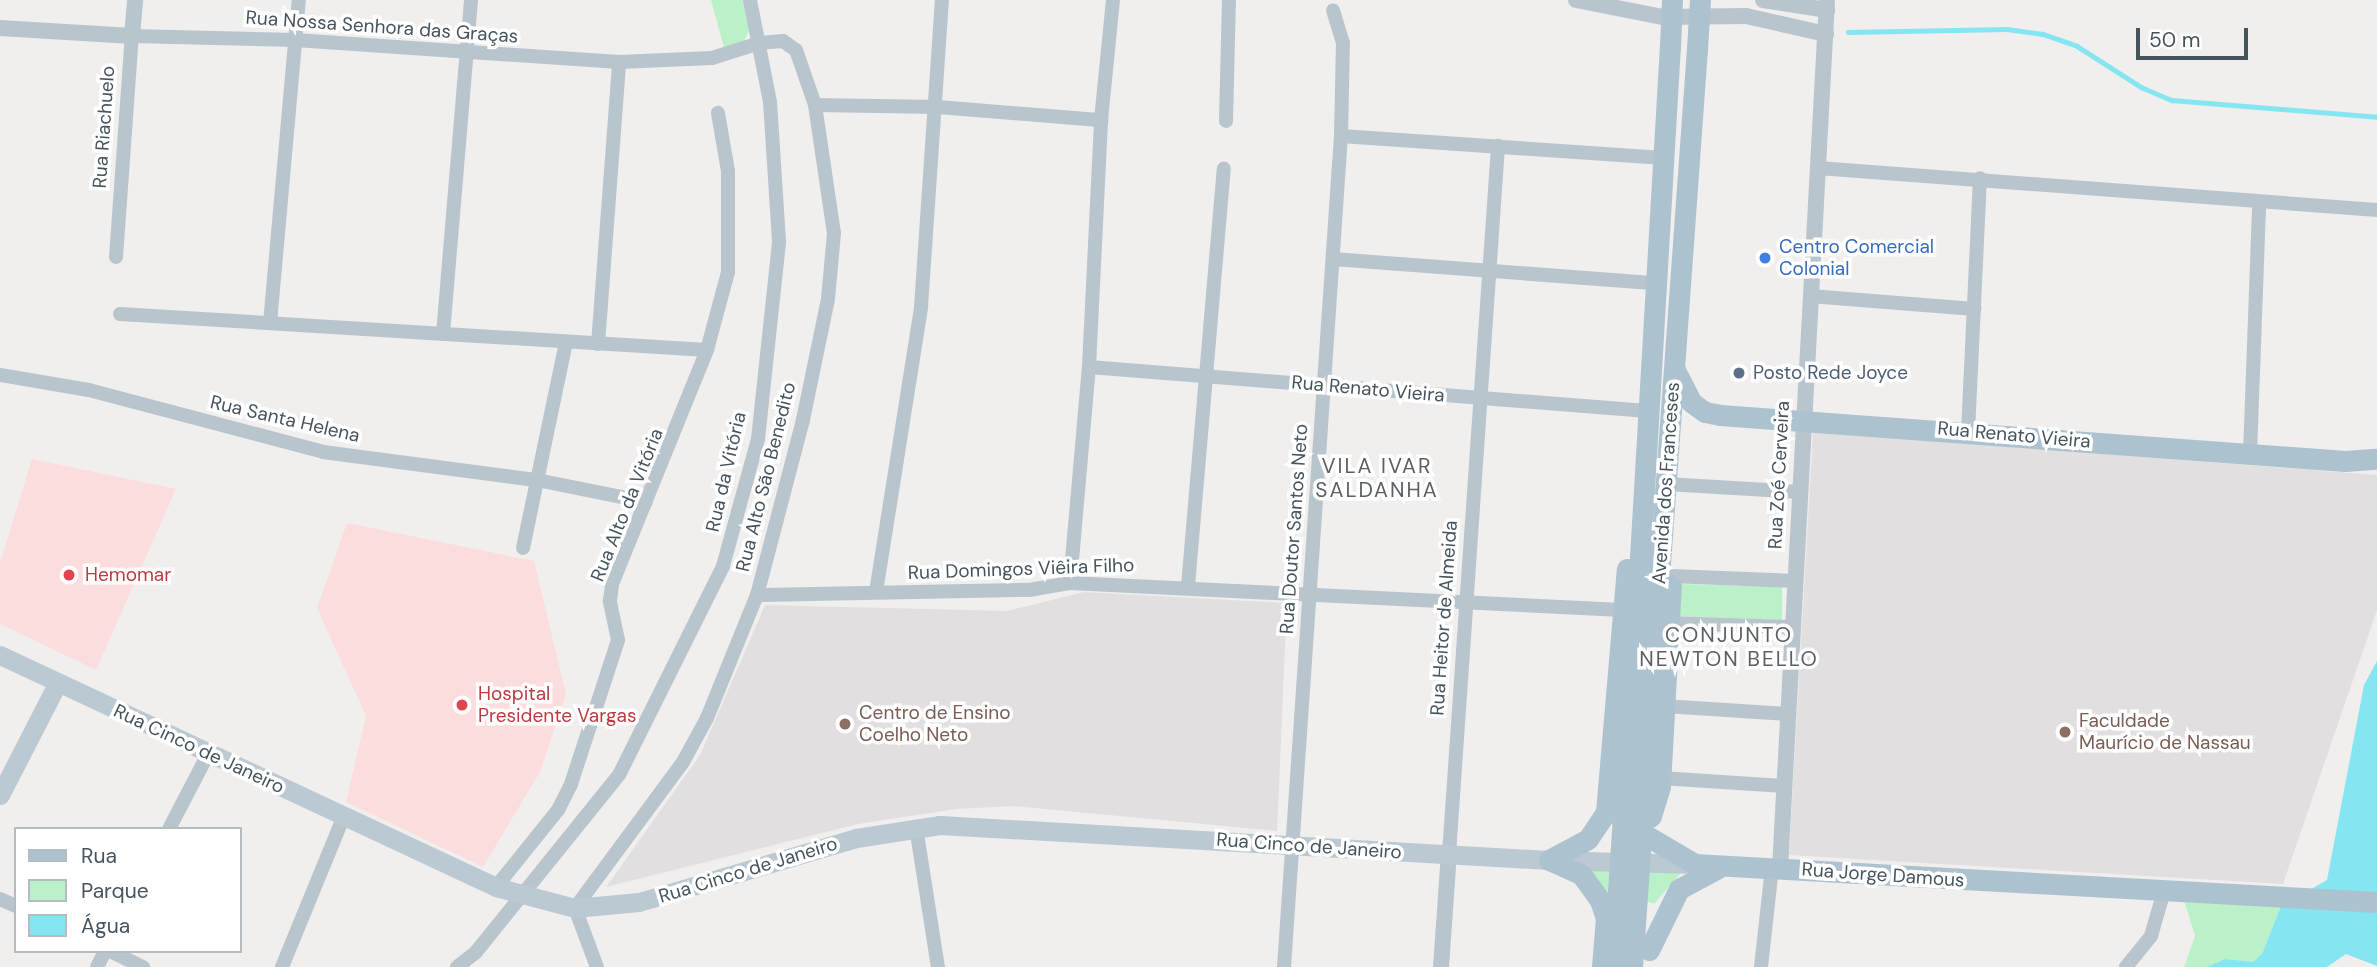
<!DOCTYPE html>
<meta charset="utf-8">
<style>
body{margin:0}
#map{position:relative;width:2377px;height:967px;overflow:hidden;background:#f1eeee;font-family:"DM Sans",sans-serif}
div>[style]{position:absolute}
.education>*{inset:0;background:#e2dfe1}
.medical>*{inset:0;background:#fcddde}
.green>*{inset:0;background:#baf1c9}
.water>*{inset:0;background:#85e5f0}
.stream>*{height:4.5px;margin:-2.25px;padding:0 2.25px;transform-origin:2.25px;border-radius:2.25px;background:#85e5f0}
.minor>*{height:14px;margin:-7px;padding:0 7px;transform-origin:7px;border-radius:7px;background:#b9c5cc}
.tertiary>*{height:16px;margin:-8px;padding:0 8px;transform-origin:8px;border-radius:8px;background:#b9c5cc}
.secondary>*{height:19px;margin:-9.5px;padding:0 9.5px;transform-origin:9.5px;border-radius:9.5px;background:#bbc9d3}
.primary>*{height:21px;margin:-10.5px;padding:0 10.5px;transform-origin:10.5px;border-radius:10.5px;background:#adc2cf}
.primary-bridge>*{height:21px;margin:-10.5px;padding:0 10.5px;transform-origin:10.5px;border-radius:10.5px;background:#adc2cf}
.dots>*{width:19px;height:19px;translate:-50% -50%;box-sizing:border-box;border:4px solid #fff;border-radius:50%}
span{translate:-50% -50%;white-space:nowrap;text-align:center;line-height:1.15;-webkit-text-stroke:7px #fff;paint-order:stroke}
.street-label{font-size:19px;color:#46545d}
.shop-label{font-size:19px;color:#366cbe}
.left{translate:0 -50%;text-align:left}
.service-label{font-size:19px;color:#4e5e75}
.health-label{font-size:19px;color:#be3a42}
.education-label{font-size:19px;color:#785e54}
.neighbourhood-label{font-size:21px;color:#5b6064;letter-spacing:2px}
.legend{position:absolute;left:14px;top:827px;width:228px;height:126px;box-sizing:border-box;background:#fff;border:2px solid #b5bbbe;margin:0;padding:9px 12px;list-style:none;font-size:21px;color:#46545d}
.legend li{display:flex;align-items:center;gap:14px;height:35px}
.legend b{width:35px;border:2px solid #b5bbbe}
.scale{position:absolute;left:2136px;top:28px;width:112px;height:32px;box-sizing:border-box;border:4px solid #46545d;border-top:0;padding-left:9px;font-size:21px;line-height:24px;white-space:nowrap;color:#46545d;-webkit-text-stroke:5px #fff;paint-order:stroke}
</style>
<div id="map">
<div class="education">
<div style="clip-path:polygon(1813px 432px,2377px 475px,2377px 610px,2283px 884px,1789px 855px)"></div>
<div style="clip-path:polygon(1084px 592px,1287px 603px,1277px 831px,1013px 806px,957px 809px,858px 824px,606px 887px,700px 755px,765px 605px,1007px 611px)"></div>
</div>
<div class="medical">
<div style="clip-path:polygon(32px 459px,176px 489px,96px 670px,0 624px,0 563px)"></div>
<div style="clip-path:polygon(347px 523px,534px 561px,566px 694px,540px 772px,483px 867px,346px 802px,366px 716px,317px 608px)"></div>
</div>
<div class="green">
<div style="clip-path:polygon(711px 0,744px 0,749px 31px,743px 43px,725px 51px)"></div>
<div style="clip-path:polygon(1679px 584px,1782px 587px,1782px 620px,1678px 616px)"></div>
<div style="clip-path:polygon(1587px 869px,1680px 872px,1680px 874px,1654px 904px,1639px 898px,1612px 904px)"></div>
<div style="clip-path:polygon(2183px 897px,2281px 906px,2262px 954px,2253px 963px,2225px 959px,2207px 967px,2184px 967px,2195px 936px)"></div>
</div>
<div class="water">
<div style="clip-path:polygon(2377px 661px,2377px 966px,2346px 954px,2327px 967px,2207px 967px,2225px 959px,2253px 962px,2262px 954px,2281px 906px,2327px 880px,2364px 685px)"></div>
</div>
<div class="stream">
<div style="left:1848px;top:32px;width:159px;rotate:-1.1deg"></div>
<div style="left:2007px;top:29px;width:36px;rotate:8deg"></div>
<div style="left:2043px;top:34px;width:36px;rotate:19deg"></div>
<div style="left:2077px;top:46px;width:76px;rotate:32.6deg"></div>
<div style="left:2141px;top:87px;width:34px;rotate:23deg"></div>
<div style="left:2172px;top:100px;width:206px;rotate:4.7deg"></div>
</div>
<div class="minor">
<div style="left:815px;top:105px;width:123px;rotate:0.9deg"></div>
<div style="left:938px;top:107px;width:164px;rotate:4.6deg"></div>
<div style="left:1226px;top:121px;width:121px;rotate:-88.6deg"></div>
<div style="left:1341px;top:136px;width:323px;rotate:3.9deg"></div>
<div style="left:1818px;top:168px;width:561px;rotate:4.3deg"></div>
<div style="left:116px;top:257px;width:222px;rotate:-85.9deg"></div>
<div style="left:132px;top:36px;width:163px;rotate:1.4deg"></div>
<div style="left:295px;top:40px;width:325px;rotate:3.9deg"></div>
<div style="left:619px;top:62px;width:93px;rotate:-2.5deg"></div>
<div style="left:712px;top:58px;width:50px;rotate:-17.4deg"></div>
<div style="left:760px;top:43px;width:23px;rotate:-5deg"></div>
<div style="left:783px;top:41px;width:16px;rotate:35deg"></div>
<div style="left:796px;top:50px;width:58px;rotate:70.9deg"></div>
<div style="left:815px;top:105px;width:129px;rotate:81.6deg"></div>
<div style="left:834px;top:233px;width:66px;rotate:95.2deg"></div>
<div style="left:828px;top:299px;width:124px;rotate:101.7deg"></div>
<div style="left:803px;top:420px;width:181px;rotate:104.7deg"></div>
<div style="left:757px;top:595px;width:133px;rotate:112.1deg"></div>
<div style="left:707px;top:718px;width:50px;rotate:118.6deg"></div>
<div style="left:683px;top:762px;width:182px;rotate:126.5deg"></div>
<div style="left:575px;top:908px;width:63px;rotate:69.6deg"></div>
<div style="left:1333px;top:259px;width:323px;rotate:4.3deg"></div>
<div style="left:1810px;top:296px;width:165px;rotate:4.5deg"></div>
<div style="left:120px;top:314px;width:588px;rotate:3.51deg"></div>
<div style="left:270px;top:323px;width:324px;rotate:-84.9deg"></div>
<div style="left:443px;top:334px;width:335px;rotate:-85.2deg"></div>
<div style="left:598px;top:344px;width:283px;rotate:-85.7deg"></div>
<div style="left:1089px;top:367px;width:560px;rotate:4.51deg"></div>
<div style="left:0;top:375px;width:90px;rotate:9.6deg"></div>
<div style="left:89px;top:390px;width:242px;rotate:14.8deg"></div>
<div style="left:323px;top:452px;width:216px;rotate:7.5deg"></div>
<div style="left:537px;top:480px;width:111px;rotate:11.4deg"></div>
<div style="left:1968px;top:432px;width:254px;rotate:-87.3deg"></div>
<div style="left:2250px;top:454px;width:250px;rotate:-87.9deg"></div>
<div style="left:1666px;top:484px;width:133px;rotate:3.4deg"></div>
<div style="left:523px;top:548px;width:210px;rotate:-78.2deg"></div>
<div style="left:1671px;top:576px;width:123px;rotate:2.3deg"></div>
<div style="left:1070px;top:583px;width:217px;rotate:-85deg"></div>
<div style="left:1089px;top:367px;width:247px;rotate:-87.2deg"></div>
<div style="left:1101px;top:120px;width:121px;rotate:-84.3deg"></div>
<div style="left:1188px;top:586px;width:419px;rotate:-85.1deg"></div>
<div style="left:876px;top:592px;width:289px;rotate:-81deg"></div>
<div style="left:921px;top:307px;width:308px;rotate:-86.1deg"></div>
<div style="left:757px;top:595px;width:272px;rotate:-1.1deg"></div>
<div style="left:1029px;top:590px;width:42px;rotate:-9.7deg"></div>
<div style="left:1070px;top:583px;width:553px;rotate:2.8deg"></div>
<div style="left:1670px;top:623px;width:122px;rotate:1.9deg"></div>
<div style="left:1664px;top:706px;width:124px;rotate:3.7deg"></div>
<div style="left:1660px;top:778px;width:124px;rotate:3.7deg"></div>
<div style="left:916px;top:827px;width:142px;rotate:81.1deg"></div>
<div style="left:169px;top:829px;width:85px;rotate:-62.5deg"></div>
<div style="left:1449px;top:854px;width:710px;rotate:-86.04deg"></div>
<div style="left:496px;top:887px;width:99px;rotate:-51.2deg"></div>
<div style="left:558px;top:810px;width:29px;rotate:-63deg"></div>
<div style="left:571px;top:784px;width:151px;rotate:-71.9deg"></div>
<div style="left:618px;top:640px;width:40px;rotate:-102deg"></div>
<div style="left:610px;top:601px;width:17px;rotate:-83deg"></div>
<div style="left:612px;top:584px;width:253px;rotate:-67.9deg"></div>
<div style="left:707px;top:350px;width:81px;rotate:-74.9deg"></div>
<div style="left:728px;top:272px;width:101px;rotate:-90deg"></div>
<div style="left:728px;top:171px;width:59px;rotate:-99.8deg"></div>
<div style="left:0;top:899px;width:17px;rotate:24deg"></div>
<div style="left:110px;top:951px;width:37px;rotate:26deg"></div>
<div style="left:97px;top:967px;width:18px;rotate:-63deg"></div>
<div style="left:282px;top:967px;width:163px;rotate:-67.7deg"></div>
<div style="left:457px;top:967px;width:24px;rotate:-38deg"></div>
<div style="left:476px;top:952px;width:228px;rotate:-51.1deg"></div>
<div style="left:619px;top:775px;width:233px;rotate:-63.5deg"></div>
<div style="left:723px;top:566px;width:132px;rotate:-74.6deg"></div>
<div style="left:758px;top:439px;width:199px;rotate:-83.9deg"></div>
<div style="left:779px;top:241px;width:139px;rotate:-93.7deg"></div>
<div style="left:770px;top:102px;width:104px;rotate:-101.1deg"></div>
<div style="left:1284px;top:967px;width:833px;rotate:-86.08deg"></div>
<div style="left:1341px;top:136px;width:93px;rotate:-88.8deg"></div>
<div style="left:1343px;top:43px;width:34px;rotate:-107deg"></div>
<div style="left:1761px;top:967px;width:100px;rotate:-83.7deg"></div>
<div style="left:2126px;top:967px;width:40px;rotate:-51deg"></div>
<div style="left:2151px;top:936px;width:47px;rotate:-73.9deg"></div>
</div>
<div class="tertiary">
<div style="left:1576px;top:0;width:89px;rotate:11.1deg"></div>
<div style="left:1663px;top:17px;width:83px;rotate:-0.7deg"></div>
<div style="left:1746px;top:16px;width:82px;rotate:12.7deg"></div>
<div style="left:1763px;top:0;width:65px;rotate:8.9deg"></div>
<div style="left:0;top:28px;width:132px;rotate:3.5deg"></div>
<div style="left:132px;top:36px;width:36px;rotate:-85deg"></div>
<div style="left:1780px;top:868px;width:869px;rotate:-86.9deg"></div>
<div style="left:1441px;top:967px;width:113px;rotate:-86deg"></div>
</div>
<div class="secondary">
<div style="left:0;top:655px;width:548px;rotate:25.07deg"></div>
<div style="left:496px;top:887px;width:82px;rotate:14.9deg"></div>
<div style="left:575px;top:908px;width:64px;rotate:-5.4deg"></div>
<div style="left:639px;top:902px;width:226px;rotate:-16.4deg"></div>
<div style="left:856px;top:838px;width:85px;rotate:-8.8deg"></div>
<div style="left:940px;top:825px;width:610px;rotate:3.29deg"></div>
<div style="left:1549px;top:860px;width:146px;rotate:1.6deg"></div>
<div style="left:0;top:795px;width:125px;rotate:-62.8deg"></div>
</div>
<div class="primary">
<div style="left:1675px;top:370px;width:36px;rotate:63deg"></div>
<div style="left:1691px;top:402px;width:17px;rotate:36deg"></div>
<div style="left:1705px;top:412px;width:15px;rotate:11deg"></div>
<div style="left:1720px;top:415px;width:627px;rotate:4.21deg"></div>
<div style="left:2345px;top:461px;width:32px;rotate:-4deg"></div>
<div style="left:1657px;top:605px;width:557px;rotate:-85.89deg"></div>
<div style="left:1637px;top:609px;width:564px;rotate:-86.65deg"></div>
<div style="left:1610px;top:789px;width:18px;rotate:81deg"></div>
<div style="left:1613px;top:807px;width:20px;rotate:53deg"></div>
<div style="left:1625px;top:823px;width:81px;rotate:30.4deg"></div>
<div style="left:1695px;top:864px;width:683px;rotate:3.19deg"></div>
<div style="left:1633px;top:827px;width:21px;rotate:-31deg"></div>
<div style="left:1651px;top:816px;width:31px;rotate:-73deg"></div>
<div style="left:1660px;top:786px;width:201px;rotate:-86.9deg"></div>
<div style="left:1549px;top:860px;width:44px;rotate:-28.3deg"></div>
<div style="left:1588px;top:839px;width:32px;rotate:-56deg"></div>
<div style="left:1606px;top:812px;width:244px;rotate:-85.1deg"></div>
<div style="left:1549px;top:860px;width:35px;rotate:24deg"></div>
<div style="left:1581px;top:874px;width:32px;rotate:54deg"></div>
<div style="left:1600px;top:900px;width:19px;rotate:72deg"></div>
<div style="left:1606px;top:918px;width:49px;rotate:94.7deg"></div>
<div style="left:1649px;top:950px;width:68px;rotate:-63.8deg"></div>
<div style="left:1679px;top:889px;width:44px;rotate:-28.3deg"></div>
</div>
<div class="primary-bridge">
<div style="left:1670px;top:46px;width:46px;rotate:-87.5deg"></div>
<div style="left:1697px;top:49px;width:49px;rotate:-86.5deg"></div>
<div style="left:1613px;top:967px;width:359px;rotate:-86.2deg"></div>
<div style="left:1632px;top:967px;width:363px;rotate:-86deg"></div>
</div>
<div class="dots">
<div style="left:1765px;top:258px;background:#3f7fe0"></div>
<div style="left:1739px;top:373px;background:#5c6f8a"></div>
<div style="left:69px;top:575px;background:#e0444e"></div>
<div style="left:462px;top:705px;background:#e0444e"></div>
<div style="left:845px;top:724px;background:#8d6e63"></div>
<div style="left:2065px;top:732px;background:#8d6e63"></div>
</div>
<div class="street-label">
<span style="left:382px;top:27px;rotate:4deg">Rua Nossa Senhora das Graças</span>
<span style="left:104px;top:127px;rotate:-86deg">Rua Riachuelo</span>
<span style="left:1368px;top:389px;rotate:5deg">Rua Renato Vieira</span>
<span style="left:285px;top:419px;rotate:13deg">Rua Santa Helena</span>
<span style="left:2014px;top:435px;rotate:5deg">Rua Renato Vieira</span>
<span style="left:726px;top:472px;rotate:-77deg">Rua da Vitória</span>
<span style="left:1779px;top:475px;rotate:-87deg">Rua Zoé Cerveira</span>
<span style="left:766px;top:477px;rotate:-76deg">Rua Alto São Benedito</span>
<span style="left:1666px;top:483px;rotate:-86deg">Avenida dos Franceses</span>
<span style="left:627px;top:505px;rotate:-68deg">Rua Alto da Vitória</span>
<span style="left:1294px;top:529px;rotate:-86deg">Rua Doutor Santos Neto</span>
<span style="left:1021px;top:569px;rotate:-2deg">Rua Domingos Viêira Filho</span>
<span style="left:1444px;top:618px;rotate:-86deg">Rua Heitor de Almeida</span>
<span style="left:199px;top:749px;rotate:25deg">Rua Cinco de Janeiro</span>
<span style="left:1309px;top:846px;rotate:4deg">Rua Cinco de Janeiro</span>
<span style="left:748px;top:870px;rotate:-17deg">Rua Cinco de Janeiro</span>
<span style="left:1883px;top:875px;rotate:4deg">Rua Jorge Damous</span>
</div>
<div class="shop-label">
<span class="left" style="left:1779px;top:258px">Centro Comercial<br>Colonial</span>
</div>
<div class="service-label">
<span class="left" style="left:1753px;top:373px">Posto Rede Joyce</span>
</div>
<div class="health-label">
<span class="left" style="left:85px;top:575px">Hemomar</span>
<span class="left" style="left:478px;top:705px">Hospital<br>Presidente Vargas</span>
</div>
<div class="education-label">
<span class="left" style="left:859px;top:724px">Centro de Ensino<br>Coelho Neto</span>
<span class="left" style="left:2079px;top:732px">Faculdade<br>Maurício de Nassau</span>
</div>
<div class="neighbourhood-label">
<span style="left:1377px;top:478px">VILA IVAR<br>SALDANHA</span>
<span style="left:1729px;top:647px">CONJUNTO<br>NEWTON BELLO</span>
</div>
<ul class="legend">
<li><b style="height:9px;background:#adc2cf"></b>Rua</li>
<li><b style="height:19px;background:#baf1c9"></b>Parque</li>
<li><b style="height:19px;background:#85e5f0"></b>Água</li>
</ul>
<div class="scale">50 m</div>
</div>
